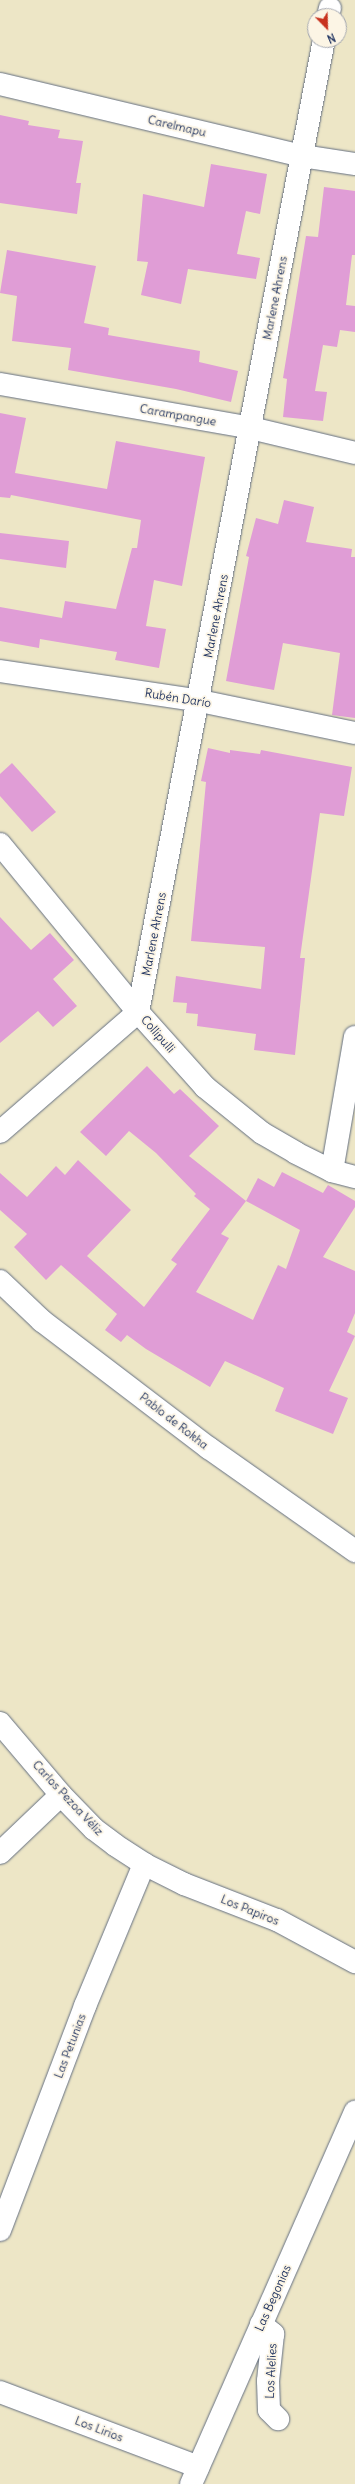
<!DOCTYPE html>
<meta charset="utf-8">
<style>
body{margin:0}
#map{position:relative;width:355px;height:2484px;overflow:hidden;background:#ede6c6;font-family:Delius,sans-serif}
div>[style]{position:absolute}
.building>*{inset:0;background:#e09dd6}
.roads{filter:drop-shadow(0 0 1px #646f82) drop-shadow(0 0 1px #646f82)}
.minor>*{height:22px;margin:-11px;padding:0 11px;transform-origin:11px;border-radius:11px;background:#fff}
span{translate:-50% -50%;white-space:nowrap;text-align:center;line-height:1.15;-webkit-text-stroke:3.5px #fcf5e5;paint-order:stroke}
.street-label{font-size:12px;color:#1b2f5e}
.north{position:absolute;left:307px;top:8px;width:40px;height:40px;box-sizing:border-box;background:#fcf5e5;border:1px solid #a2a6af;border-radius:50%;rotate:157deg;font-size:11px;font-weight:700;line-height:16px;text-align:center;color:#1b2f5e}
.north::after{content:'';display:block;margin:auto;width:14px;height:18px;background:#c8321e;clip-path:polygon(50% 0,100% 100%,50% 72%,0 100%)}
</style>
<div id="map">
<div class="building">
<div style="clip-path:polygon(0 115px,29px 121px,28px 125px,60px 130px,58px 138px,83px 141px,76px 183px,81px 183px,77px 214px,0 203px)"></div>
<div style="clip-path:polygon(211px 164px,267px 174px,260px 214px,246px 211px,237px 254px,260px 258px,256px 279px,188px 269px,181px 304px,141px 295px,148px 262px,137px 261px,143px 194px,204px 207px)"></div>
<div style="clip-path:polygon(324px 187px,355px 191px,355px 255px,352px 255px,346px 305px,355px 306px,355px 332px,340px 330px,337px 347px,323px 345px,315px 391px,327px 392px,323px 421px,283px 417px,287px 379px,283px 378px,306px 236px,318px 237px)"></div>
<div style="clip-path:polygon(7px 250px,96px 266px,84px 323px,109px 328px,108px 335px,200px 351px,199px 362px,238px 371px,231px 402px,176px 389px,68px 370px,71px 348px,12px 341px,17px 296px,0 293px)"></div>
<div style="clip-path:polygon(0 413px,26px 418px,15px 473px,107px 489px,116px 441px,205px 457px,182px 586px,154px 580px,146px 626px,166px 629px,159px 668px,115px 660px,117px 652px,40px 639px,39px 648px,0 641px,0 607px,62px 618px,65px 601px,116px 609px,132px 548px,137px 548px,141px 520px,11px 495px,10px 498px,0 497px)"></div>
<div style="clip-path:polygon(284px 500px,314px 507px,306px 542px,352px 549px,351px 557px,355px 557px,355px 718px,332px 715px,340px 653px,283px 643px,274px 690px,226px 681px,249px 557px,246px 556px,256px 518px,278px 524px)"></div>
<div style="clip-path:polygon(0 533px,69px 541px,66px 568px,0 559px)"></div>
<div style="clip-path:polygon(208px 748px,230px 753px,230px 750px,260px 754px,261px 750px,352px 767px,344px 816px,320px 813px,300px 958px,305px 958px,295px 1055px,254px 1050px,256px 1034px,197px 1026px,198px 1014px,186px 1013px,187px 1003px,173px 1002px,176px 976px,261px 989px,265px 947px,191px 941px,206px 782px,201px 781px)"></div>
<div style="clip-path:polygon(12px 763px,56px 812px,32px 832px,0 796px,0 774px)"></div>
<div style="clip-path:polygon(0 917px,31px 950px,50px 933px,74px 960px,53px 979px,77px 1006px,53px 1027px,38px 1011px,0 1043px)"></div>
<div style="clip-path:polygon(evenodd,147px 1066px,174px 1094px,180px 1089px,219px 1126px,189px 1156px,246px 1201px,258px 1178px,274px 1187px,282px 1172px,323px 1193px,328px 1185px,355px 1201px,355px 1207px,323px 1257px,355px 1271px,355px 1313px,347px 1332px,355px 1336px,329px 1391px,348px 1398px,333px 1434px,275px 1411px,284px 1388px,225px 1361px,210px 1387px,146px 1349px,127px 1335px,121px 1342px,105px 1330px,117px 1314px,61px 1265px,46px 1280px,14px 1247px,27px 1234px,0 1210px,0 1173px,27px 1197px,56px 1166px,65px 1175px,78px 1160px,131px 1210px,87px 1256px,144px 1307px,177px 1264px,171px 1260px,210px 1209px,194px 1196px,196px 1194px,156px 1153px,129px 1131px,106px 1156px,80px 1132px,147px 1066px,246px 1201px,300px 1230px,286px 1269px,278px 1265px,253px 1320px,196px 1292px,229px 1238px,221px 1234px,246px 1201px)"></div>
</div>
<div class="roads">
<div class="minor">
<div style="left:328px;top:16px;width:8px;rotate:-76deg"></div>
<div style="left:0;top:84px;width:310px;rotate:13.4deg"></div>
<div style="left:302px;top:156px;width:54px;rotate:8.6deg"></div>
<div style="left:0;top:384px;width:255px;rotate:9.9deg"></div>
<div style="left:251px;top:428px;width:107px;rotate:13.5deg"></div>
<div style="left:0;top:671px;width:202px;rotate:8.5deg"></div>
<div style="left:200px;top:701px;width:158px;rotate:11.7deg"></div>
<div style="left:0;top:844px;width:217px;rotate:50.6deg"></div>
<div style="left:138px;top:1012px;width:101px;rotate:48.2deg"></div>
<div style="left:205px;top:1087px;width:73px;rotate:38.9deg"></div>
<div style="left:262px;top:1133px;width:39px;rotate:30deg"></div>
<div style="left:296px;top:1153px;width:40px;rotate:26.6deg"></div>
<div style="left:332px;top:1171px;width:24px;rotate:15deg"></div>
<div style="left:0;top:1132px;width:183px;rotate:-41deg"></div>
<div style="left:138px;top:1012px;width:990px;rotate:-79.17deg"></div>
<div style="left:332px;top:1171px;width:136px;rotate:-80.3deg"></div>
<div style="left:0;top:1281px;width:58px;rotate:43.6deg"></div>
<div style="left:42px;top:1321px;width:210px;rotate:37.3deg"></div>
<div style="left:209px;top:1448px;width:179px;rotate:35.2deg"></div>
<div style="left:0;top:1723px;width:94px;rotate:49.7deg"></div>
<div style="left:61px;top:1795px;width:47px;rotate:45.9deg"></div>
<div style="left:94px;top:1829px;width:26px;rotate:37deg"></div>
<div style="left:115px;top:1845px;width:35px;rotate:33deg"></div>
<div style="left:144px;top:1864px;width:45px;rotate:26.6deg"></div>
<div style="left:184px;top:1884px;width:100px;rotate:21.2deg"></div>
<div style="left:277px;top:1920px;width:89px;rotate:28.3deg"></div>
<div style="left:0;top:1853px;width:84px;rotate:-43.6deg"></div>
<div style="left:0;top:2230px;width:240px;rotate:-69.2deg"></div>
<div style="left:85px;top:2006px;width:154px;rotate:-67.4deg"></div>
<div style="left:261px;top:2324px;width:16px;rotate:40deg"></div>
<div style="left:273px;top:2334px;width:47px;rotate:96.1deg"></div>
<div style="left:268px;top:2381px;width:29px;rotate:88deg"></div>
<div style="left:269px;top:2410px;width:13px;rotate:45deg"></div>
<div style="left:0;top:2392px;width:212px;rotate:20.7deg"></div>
<div style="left:191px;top:2484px;width:407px;rotate:-66.2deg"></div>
</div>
</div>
<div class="street-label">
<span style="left:177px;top:126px;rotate:13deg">Carelmapu</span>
<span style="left:275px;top:298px;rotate:-79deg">Marlene Ahrens</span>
<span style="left:178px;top:415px;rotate:10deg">Carampangue</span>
<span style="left:216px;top:616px;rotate:-79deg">Marlene Ahrens</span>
<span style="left:178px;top:698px;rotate:9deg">Rubén Darío</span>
<span style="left:154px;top:934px;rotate:-79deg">Marlene Ahrens</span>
<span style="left:158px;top:1034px;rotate:49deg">Collipulli</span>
<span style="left:174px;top:1421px;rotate:38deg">Pablo de Rokha</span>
<span style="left:68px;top:1798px;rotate:47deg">Carlos Pezoa Véliz</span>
<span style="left:250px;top:1910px;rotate:22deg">Los Papiros</span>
<span style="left:70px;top:2046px;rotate:-69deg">Las Petunias</span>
<span style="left:273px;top:2298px;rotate:-66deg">Las Begonias</span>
<span style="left:271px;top:2371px;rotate:-87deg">Los Alelies</span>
<span style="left:99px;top:2429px;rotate:21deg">Los Lirios</span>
</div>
<div class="north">N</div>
</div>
